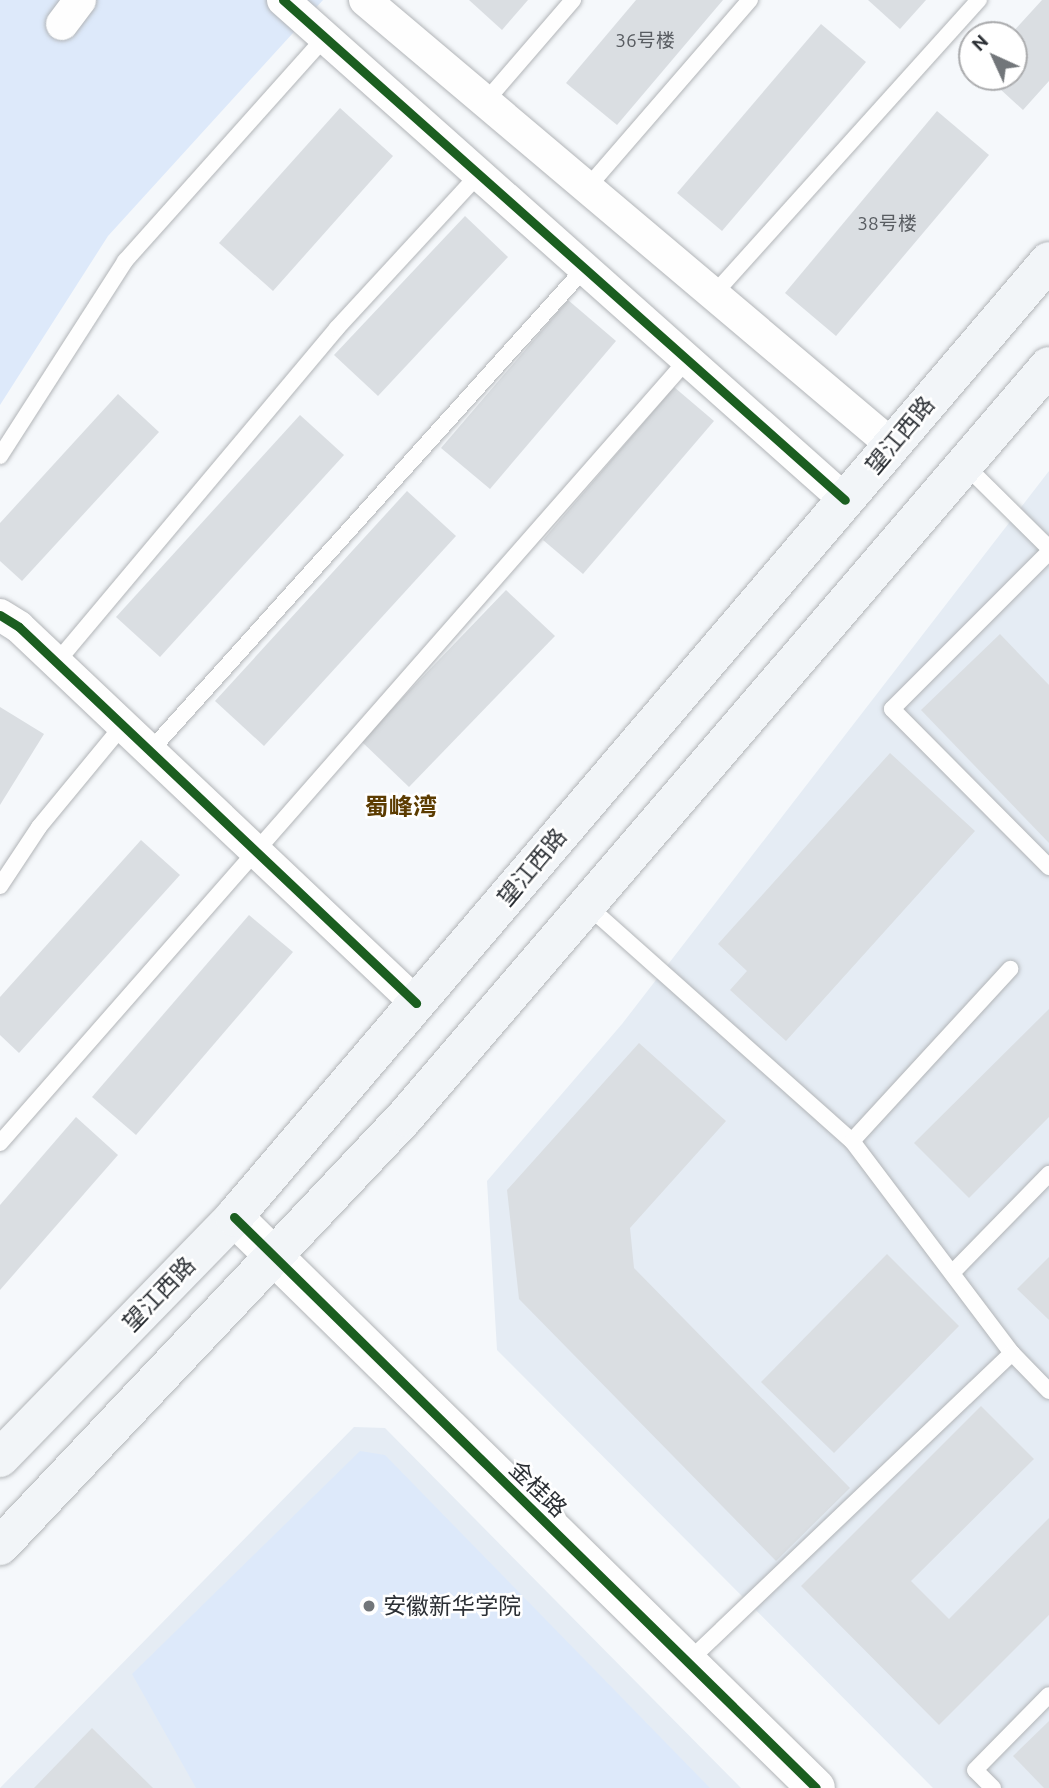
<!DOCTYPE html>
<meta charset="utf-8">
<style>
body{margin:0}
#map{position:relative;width:1049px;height:1788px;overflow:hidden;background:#f5f8fb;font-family:Ubuntu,"Noto Sans SC",sans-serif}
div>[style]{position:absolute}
.built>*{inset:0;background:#e5ecf4}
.green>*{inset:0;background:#dde9fa}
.building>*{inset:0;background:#dadee2}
.roads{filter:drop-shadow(0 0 2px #b2b5b8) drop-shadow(0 0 2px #b2b5b8)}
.service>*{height:16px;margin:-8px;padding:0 8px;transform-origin:8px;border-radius:8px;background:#fefefe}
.minor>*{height:32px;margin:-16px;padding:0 16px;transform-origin:16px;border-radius:16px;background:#fefefe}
.tertiary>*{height:38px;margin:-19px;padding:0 19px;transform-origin:19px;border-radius:19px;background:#fefefe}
.primary>*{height:38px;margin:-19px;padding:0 19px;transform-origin:19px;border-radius:19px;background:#f2f5f8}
.cycleway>*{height:9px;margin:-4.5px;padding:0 4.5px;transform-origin:4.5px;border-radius:4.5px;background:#1b5e20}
.dots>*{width:19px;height:19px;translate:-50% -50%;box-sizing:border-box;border:4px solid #fff;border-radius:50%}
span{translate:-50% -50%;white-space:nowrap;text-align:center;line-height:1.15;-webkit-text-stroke:5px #fff;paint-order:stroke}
.number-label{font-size:19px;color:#585c61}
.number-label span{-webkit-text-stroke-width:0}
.street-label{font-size:23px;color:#2c3035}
.poi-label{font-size:23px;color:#2c3035}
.left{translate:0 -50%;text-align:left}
.neighbourhood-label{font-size:24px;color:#5c3c01;font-weight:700}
.north{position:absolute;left:958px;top:21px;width:70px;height:70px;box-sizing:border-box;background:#fff;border:2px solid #abacae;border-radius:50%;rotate:315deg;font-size:19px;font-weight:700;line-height:28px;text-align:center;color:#2c3035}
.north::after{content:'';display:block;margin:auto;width:24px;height:32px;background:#72767a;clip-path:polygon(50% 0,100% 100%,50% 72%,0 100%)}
</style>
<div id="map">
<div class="built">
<div style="clip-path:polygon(1049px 471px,1049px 1788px,933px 1788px,497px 1350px,487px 1181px,622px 1024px)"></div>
<div style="clip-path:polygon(354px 1427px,385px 1428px,741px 1788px,0 1788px)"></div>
</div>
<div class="green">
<div style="clip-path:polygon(0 0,323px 0,108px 236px,0 405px)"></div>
<div style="clip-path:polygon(360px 1451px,385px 1455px,710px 1788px,196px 1788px,132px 1674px)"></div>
</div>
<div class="building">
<div style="clip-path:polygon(469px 0,528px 0,502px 30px)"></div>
<div style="clip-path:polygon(636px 0,723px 0,617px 125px,566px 83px)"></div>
<div style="clip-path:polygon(868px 0,926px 0,900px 29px)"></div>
<div style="clip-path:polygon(1042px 0,1049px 0,1049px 81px,1023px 110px,987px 77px,1014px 77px,1014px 35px,1010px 35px)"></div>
<div style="clip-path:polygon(821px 24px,866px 62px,722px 231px,677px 193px)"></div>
<div style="clip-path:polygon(340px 108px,393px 156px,273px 291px,219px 243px)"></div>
<div style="clip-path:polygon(937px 111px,989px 155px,836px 336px,785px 293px)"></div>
<div style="clip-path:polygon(465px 216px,508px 257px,378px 396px,334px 355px)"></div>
<div style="clip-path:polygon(568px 300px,616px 341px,490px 489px,441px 448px)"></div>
<div style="clip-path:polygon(674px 387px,714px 421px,583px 574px,543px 540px)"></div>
<div style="clip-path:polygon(118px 394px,159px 432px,22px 581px,0 561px,0 523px)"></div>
<div style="clip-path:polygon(300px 415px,344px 455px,160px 657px,116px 617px)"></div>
<div style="clip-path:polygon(407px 491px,456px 536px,264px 746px,215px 701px)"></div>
<div style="clip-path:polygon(506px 590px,555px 636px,409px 787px,361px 741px)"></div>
<div style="clip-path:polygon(1000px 634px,1049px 685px,1049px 843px,921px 710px)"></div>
<div style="clip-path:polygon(0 707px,44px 734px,0 805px)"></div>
<div style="clip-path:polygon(890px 753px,975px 831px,786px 1041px,730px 990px,747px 971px,718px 944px)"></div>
<div style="clip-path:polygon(141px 840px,180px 875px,19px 1053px,0 1035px,0 997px)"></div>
<div style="clip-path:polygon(249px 915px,293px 952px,136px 1135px,92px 1097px)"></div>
<div style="clip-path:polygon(1049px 1009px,1049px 1117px,969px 1198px,914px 1143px)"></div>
<div style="clip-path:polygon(639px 1043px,726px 1121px,630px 1228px,634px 1268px,850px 1488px,776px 1561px,519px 1299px,507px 1190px)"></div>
<div style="clip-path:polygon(76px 1117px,118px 1155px,0 1290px,0 1205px)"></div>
<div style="clip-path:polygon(887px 1254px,959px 1326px,834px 1453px,761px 1382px)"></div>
<div style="clip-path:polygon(1049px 1257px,1049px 1320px,1017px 1289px)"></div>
<div style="clip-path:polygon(981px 1406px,1034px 1459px,911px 1581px,949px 1619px,1049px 1518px,1049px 1615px,939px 1725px,801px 1586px)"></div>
<div style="clip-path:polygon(1049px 1721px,1049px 1788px,1044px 1788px,1013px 1756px)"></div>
<div style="clip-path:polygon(92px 1728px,153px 1788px,34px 1788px)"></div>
</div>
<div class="roads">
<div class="service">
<div style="left:485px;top:102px;width:135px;rotate:-49.2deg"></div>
<div style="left:587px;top:188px;width:249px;rotate:-49.1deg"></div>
<div style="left:714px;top:294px;width:396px;rotate:-48deg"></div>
<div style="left:0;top:456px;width:232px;rotate:-57.3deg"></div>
<div style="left:125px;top:261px;width:300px;rotate:-48.2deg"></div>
<div style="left:965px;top:465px;width:118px;rotate:44.7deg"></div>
<div style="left:1049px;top:552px;width:222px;rotate:135deg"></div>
<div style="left:892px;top:709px;width:223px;rotate:45.2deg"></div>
<div style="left:56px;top:663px;width:437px;rotate:-50deg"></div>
<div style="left:337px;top:328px;width:209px;rotate:-47.3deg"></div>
<div style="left:150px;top:751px;width:650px;rotate:-47.99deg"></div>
<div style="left:0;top:886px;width:71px;rotate:-56.5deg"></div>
<div style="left:39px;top:827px;width:132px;rotate:-50.5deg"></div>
<div style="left:587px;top:905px;width:355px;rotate:41.7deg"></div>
<div style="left:852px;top:1141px;width:266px;rotate:53deg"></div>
<div style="left:1012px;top:1353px;width:448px;rotate:136.4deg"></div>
<div style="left:852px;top:1141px;width:234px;rotate:-47.4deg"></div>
<div style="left:0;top:1143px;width:1042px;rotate:-48.74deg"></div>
<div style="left:952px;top:1273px;width:139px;rotate:-45.6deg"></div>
<div style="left:1012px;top:1353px;width:53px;rotate:45.8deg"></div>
<div style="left:993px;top:1788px;width:25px;rotate:-135deg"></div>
<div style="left:975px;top:1770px;width:105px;rotate:-45.4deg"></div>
</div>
<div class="minor">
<div style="left:283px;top:0;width:752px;rotate:41.66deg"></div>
<div style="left:365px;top:0;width:690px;rotate:40.18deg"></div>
<div style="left:62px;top:24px;width:30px;rotate:-53deg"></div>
<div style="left:0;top:615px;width:22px;rotate:32deg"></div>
<div style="left:19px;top:627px;width:547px;rotate:43.44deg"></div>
</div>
<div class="tertiary">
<div style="left:234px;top:1217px;width:815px;rotate:44.45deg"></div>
</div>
<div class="primary">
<div style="left:0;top:1458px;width:336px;rotate:-45.8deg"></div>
<div style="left:234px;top:1217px;width:1256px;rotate:-49.55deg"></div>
<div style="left:0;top:1546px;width:590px;rotate:-46.65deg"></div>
<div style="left:405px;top:1117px;width:989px;rotate:-49.39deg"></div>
</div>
</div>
<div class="cycleway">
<div style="left:283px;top:0;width:752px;rotate:41.66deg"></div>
<div style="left:0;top:615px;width:22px;rotate:32deg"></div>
<div style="left:19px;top:627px;width:547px;rotate:43.44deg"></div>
<div style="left:234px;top:1217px;width:815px;rotate:44.45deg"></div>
</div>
<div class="dots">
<div style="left:369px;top:1606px;background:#72767a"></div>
</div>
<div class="number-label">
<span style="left:645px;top:41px">36号楼</span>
<span style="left:887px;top:224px">38号楼</span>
</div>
<div class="street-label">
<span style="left:900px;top:435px;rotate:-50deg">望江西路</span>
<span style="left:532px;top:867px;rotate:-50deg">望江西路</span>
<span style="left:159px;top:1294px;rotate:-46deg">望江西路</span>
<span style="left:538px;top:1489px;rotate:44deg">金桂路</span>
</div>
<div class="poi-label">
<span class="left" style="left:383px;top:1606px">安徽新华学院</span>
</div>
<div class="neighbourhood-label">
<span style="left:401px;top:807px">蜀峰湾</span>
</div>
<div class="north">N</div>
</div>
